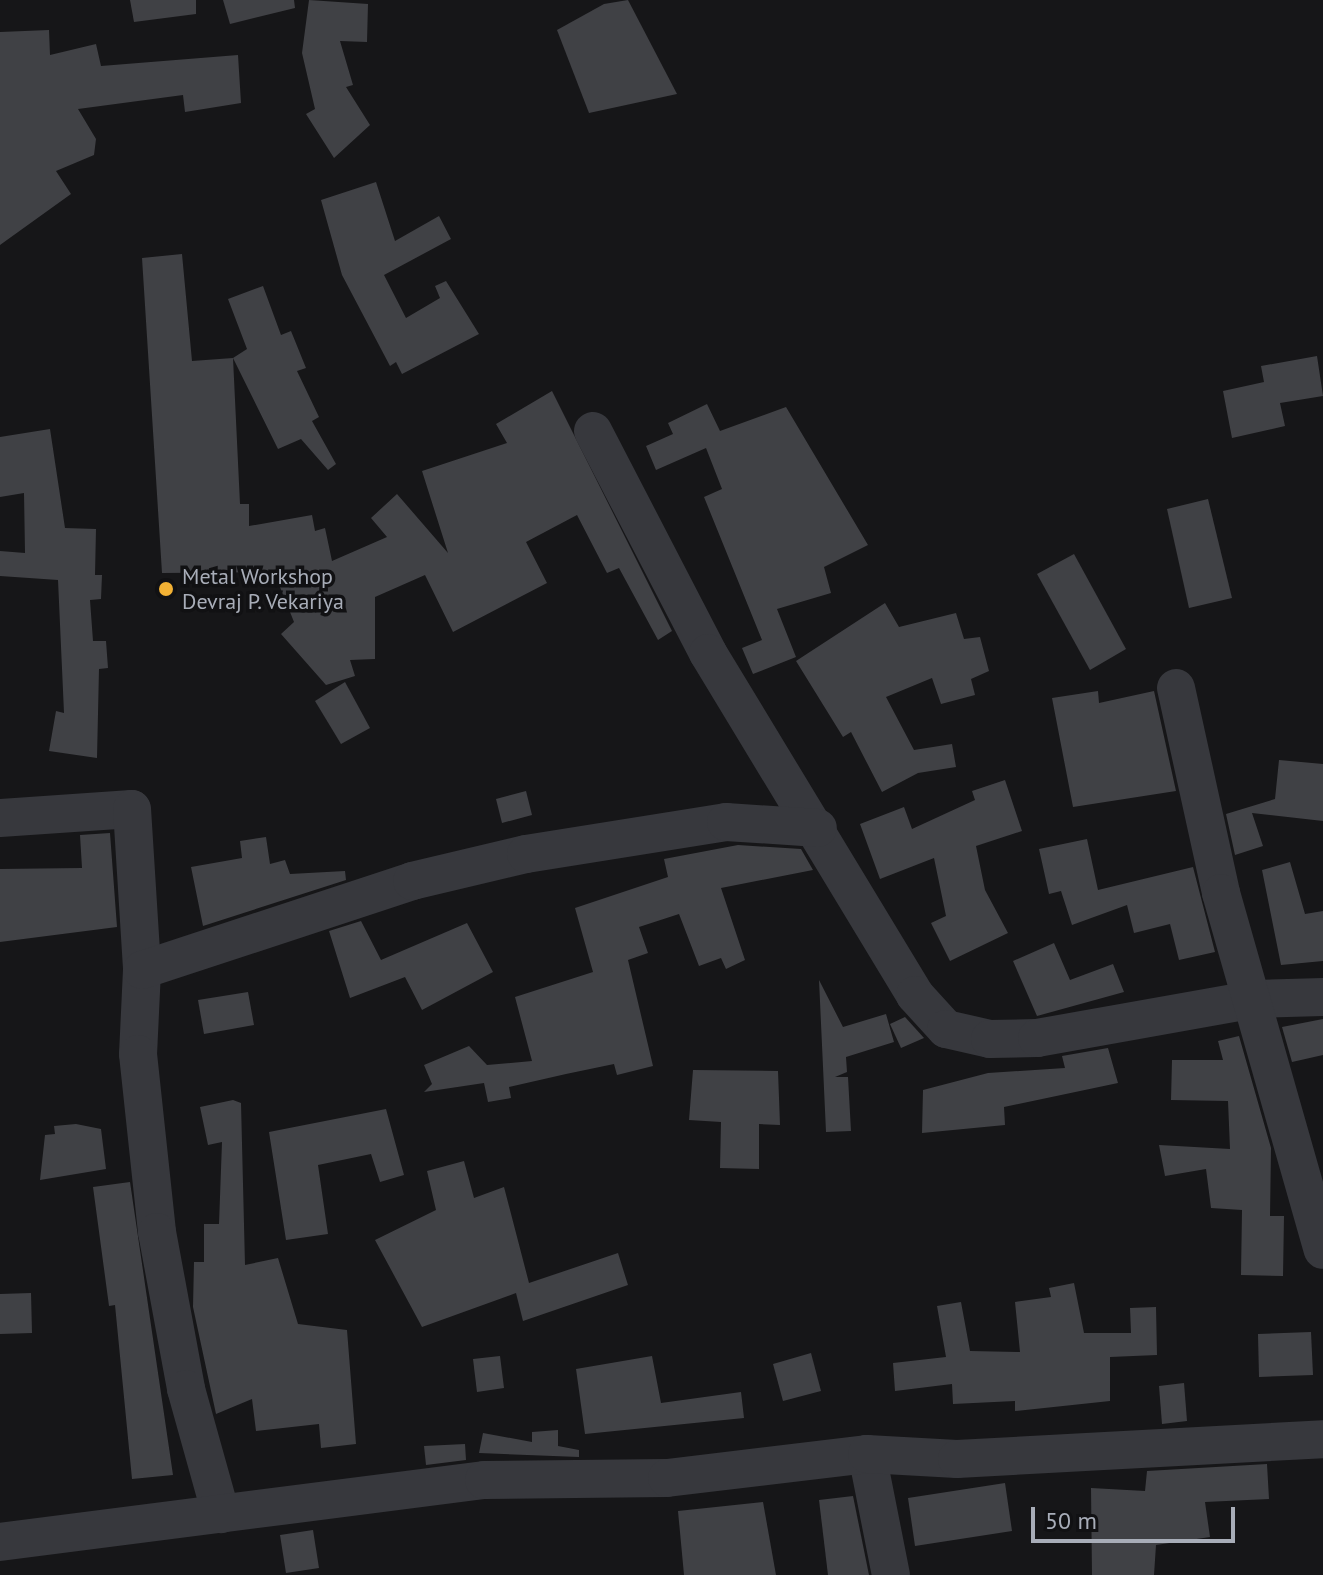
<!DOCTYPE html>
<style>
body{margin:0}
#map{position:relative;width:1323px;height:1575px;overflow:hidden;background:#161618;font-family:"PT Sans",sans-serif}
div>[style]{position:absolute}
.building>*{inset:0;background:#404145}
.minor>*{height:38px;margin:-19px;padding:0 19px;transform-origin:19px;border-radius:19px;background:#37383d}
.dots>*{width:22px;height:22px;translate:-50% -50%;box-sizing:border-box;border:4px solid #111113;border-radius:50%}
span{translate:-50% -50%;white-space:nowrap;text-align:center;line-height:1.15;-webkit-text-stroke:7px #111113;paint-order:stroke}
.poi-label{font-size:22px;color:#a8adb8}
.left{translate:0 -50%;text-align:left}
.scale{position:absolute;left:1031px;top:1507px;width:204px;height:36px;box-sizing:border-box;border:4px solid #a8adb8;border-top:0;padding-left:10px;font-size:24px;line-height:28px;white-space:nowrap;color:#a8adb8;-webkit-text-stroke:6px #111113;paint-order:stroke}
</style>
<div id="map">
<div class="building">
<div style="clip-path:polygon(130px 0,196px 0,196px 14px,134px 22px)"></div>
<div style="clip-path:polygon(223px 0,294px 0,295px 8px,230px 24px)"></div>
<div style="clip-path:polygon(309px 0,368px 4px,367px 42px,340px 41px,353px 85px,346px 87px,370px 125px,334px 158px,306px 114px,315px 109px,302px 53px)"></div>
<div style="clip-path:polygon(628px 0,677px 94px,589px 113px,557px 30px,604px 4px)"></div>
<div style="clip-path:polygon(49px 30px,50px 55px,96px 44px,101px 66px,238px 55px,241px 103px,185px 112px,183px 95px,78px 109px,96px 139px,94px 155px,56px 171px,71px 194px,0 245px,0 32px)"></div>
<div style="clip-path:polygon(376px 182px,395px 241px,439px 216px,451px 239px,384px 275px,406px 318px,440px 298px,435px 286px,446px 281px,479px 334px,402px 374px,396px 362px,390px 366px,342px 275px,321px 200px)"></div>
<div style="clip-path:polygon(182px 254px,192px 361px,233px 358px,247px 349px,228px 299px,263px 286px,281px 335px,291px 331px,306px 368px,297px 371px,319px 417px,312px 421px,336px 464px,328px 470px,301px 439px,278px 449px,233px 358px,240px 504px,249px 504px,249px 526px,312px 515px,315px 531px,325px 528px,332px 561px,387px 537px,371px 518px,397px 494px,448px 553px,422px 471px,507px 443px,496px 424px,552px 391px,672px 631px,658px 640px,619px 568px,607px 573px,577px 515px,526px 542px,547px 583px,453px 632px,425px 575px,375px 597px,375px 659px,350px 660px,355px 676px,326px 685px,281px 634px,294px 622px,274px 572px,162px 573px,142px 258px)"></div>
<div style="clip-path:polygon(1317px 356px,1323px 396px,1280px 403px,1285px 426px,1232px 438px,1223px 391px,1264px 382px,1261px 366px)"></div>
<div style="clip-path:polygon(707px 404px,720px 431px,786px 407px,868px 545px,824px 567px,831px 593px,777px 609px,796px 657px,753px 674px,742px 648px,762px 640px,704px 497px,722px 489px,706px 448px,656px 470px,646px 446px,673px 434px,668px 423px)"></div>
<div style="clip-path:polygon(50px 429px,65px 528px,96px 529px,95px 575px,102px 575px,101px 599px,90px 600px,93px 641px,106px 641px,108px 668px,99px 669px,97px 758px,49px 751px,56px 711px,64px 713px,58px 580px,0 576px,0 551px,25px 553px,24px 493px,0 497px,0 437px)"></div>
<div style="clip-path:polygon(1208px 499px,1232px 598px,1189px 608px,1167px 509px)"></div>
<div style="clip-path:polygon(1074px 554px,1126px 649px,1090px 670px,1037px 574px)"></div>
<div style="clip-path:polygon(885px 603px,899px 627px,956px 613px,964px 639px,980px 637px,989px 671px,971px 679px,975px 695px,941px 704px,932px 678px,886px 697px,914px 750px,952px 744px,956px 767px,918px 773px,882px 792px,851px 732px,843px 737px,796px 661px)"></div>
<div style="clip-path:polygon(345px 682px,370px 728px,341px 744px,315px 701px)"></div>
<div style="clip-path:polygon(1098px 691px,1099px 703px,1154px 691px,1176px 791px,1073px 807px,1052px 698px)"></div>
<div style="clip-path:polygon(1279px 760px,1323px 764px,1323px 821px,1252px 813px,1263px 846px,1235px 855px,1226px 814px,1275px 799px)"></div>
<div style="clip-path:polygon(1005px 780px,1022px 831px,976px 846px,985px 890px,1008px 933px,950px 961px,931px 923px,946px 916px,934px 858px,880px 879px,860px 824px,904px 807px,912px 829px,975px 800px,972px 791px)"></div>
<div style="clip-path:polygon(526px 791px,532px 815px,502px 823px,496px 799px)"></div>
<div style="clip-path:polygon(110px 833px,117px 927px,0 942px,0 869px,82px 868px,80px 835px)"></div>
<div style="clip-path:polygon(266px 837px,270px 864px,285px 860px,290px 874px,345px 871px,346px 880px,203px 926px,191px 867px,242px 858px,240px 841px)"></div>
<div style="clip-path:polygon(1087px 839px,1098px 890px,1193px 867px,1215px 952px,1179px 960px,1170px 924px,1134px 933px,1127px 905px,1072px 925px,1061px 891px,1049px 894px,1039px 849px)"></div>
<div style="clip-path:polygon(738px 845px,801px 849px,813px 870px,721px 888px,745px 960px,726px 969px,721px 958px,699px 966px,679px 914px,639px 927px,648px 953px,628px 960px,653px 1066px,617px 1075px,614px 1064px,566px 1074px,509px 1087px,511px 1098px,488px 1102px,484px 1083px,424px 1092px,432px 1084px,424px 1065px,469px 1046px,487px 1065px,532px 1061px,515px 997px,593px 972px,575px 908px,668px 877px,664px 859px)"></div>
<div style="clip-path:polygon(1290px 862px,1305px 914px,1323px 911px,1323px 961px,1281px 965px,1262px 870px)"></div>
<div style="clip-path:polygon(361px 921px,381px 960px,467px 923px,493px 972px,422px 1010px,405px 977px,350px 998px,329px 931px)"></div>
<div style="clip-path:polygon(1054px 943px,1070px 980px,1113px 964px,1124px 992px,1037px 1016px,1013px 961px)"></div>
<div style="clip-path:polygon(819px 980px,843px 1027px,886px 1014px,894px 1042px,846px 1057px,847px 1072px,835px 1077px,848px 1077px,851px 1131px,826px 1132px)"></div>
<div style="clip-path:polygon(248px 992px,254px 1025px,204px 1034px,198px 1000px)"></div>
<div style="clip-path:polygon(905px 1017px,924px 1038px,901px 1048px,890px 1024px)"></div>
<div style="clip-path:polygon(1323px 1019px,1323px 1055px,1292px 1062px,1282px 1027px)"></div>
<div style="clip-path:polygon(1239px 1036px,1271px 1148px,1270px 1216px,1284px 1216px,1283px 1276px,1241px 1275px,1242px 1210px,1211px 1208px,1206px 1169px,1165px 1176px,1159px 1145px,1230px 1149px,1228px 1101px,1171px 1100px,1172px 1060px,1223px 1060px,1218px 1041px)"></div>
<div style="clip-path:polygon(1108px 1048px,1118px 1083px,1004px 1107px,1005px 1125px,922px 1133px,923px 1090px,988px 1073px,1065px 1068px,1062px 1056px)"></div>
<div style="clip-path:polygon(693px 1070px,778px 1071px,780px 1125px,759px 1124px,759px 1169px,720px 1168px,721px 1122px,689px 1120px)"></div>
<div style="clip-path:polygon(233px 1100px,241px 1103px,245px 1265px,278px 1258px,298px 1324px,347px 1330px,356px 1444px,321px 1448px,319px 1424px,256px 1431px,252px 1399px,216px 1414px,193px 1307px,194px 1262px,204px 1262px,204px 1224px,219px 1224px,222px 1142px,208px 1145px,200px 1107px)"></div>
<div style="clip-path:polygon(386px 1109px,404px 1175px,380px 1182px,371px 1154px,318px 1165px,328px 1234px,286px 1240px,269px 1132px)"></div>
<div style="clip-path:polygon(76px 1124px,101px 1129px,106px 1169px,40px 1180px,45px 1135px,55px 1134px,54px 1126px)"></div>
<div style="clip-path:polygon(464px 1161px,474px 1198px,504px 1187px,529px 1283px,618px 1253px,628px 1285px,523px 1321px,516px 1293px,422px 1327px,375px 1240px,436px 1210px,427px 1171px)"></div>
<div style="clip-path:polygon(130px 1182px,173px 1475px,132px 1479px,115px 1305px,109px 1306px,93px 1187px)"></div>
<div style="clip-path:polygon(1074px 1283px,1084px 1333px,1131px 1333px,1130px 1308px,1156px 1307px,1157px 1355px,1110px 1357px,1110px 1401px,1015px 1411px,1015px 1401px,953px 1404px,952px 1384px,895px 1391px,893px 1363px,946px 1357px,937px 1306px,961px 1302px,970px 1351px,1020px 1352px,1015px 1302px,1051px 1297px,1049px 1288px)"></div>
<div style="clip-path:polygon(31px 1293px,32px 1333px,0 1334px,0 1294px)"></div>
<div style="clip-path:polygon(1311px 1332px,1313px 1375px,1259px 1377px,1258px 1334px)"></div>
<div style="clip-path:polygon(811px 1353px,821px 1391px,783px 1401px,773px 1364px)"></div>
<div style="clip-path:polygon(500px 1356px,504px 1388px,477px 1392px,473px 1359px)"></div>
<div style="clip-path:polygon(652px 1356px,661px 1403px,741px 1392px,744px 1418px,585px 1434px,576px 1369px)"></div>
<div style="clip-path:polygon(1184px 1383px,1187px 1421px,1162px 1424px,1159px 1386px)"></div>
<div style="clip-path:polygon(558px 1430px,558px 1446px,579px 1450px,579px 1457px,479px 1453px,483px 1433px,532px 1442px,532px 1432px)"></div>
<div style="clip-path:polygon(465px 1444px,466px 1460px,426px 1465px,424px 1446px)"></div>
<div style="clip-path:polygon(1267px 1464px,1269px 1499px,1205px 1502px,1210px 1537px,1156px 1545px,1154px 1575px,1092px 1575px,1091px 1488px,1145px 1491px,1147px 1471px)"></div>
<div style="clip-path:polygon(1005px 1483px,1012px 1531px,915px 1546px,908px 1498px)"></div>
<div style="clip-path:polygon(853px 1496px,869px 1575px,828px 1575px,819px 1500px)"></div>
<div style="clip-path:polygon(763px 1502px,776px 1575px,684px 1575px,678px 1511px)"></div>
<div style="clip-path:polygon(313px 1530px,319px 1568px,286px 1573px,280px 1535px)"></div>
</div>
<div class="minor">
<div style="left:593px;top:431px;width:250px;rotate:62.6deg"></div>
<div style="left:708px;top:653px;width:400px;rotate:58.8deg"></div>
<div style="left:915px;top:995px;width:46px;rotate:47.6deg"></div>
<div style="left:946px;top:1029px;width:45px;rotate:12.8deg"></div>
<div style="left:990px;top:1039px;width:47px;rotate:-1.2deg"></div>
<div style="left:1037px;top:1038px;width:223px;rotate:-10.1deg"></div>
<div style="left:1257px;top:999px;width:66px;rotate:-1.7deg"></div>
<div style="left:1176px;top:688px;width:210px;rotate:77.6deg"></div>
<div style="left:1221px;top:893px;width:371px;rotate:74.1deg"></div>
<div style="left:0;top:818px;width:132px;rotate:-3.9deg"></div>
<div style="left:132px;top:809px;width:161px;rotate:86.4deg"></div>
<div style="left:142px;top:970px;width:84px;rotate:92.7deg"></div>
<div style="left:138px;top:1054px;width:179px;rotate:83.9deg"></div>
<div style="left:157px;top:1232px;width:160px;rotate:79.5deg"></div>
<div style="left:186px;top:1389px;width:130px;rotate:74.4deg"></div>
<div style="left:142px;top:970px;width:284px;rotate:-18.2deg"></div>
<div style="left:412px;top:881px;width:117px;rotate:-13.3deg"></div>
<div style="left:526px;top:854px;width:203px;rotate:-9.1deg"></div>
<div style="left:726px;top:822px;width:92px;rotate:3.7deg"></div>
<div style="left:867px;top:1454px;width:123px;rotate:78.8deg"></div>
<div style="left:0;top:1542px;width:488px;rotate:-7.3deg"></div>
<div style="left:484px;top:1480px;width:183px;rotate:-0.6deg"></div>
<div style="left:667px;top:1478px;width:201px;rotate:-6.8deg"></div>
<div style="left:867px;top:1454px;width:90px;rotate:3.2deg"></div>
<div style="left:957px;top:1459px;width:367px;rotate:-3.1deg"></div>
</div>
<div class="dots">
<div style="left:166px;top:589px;background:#f2b134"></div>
</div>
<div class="poi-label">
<span class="left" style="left:182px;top:589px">Metal Workshop<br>Devraj P. Vekariya</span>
</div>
<div class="scale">50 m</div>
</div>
